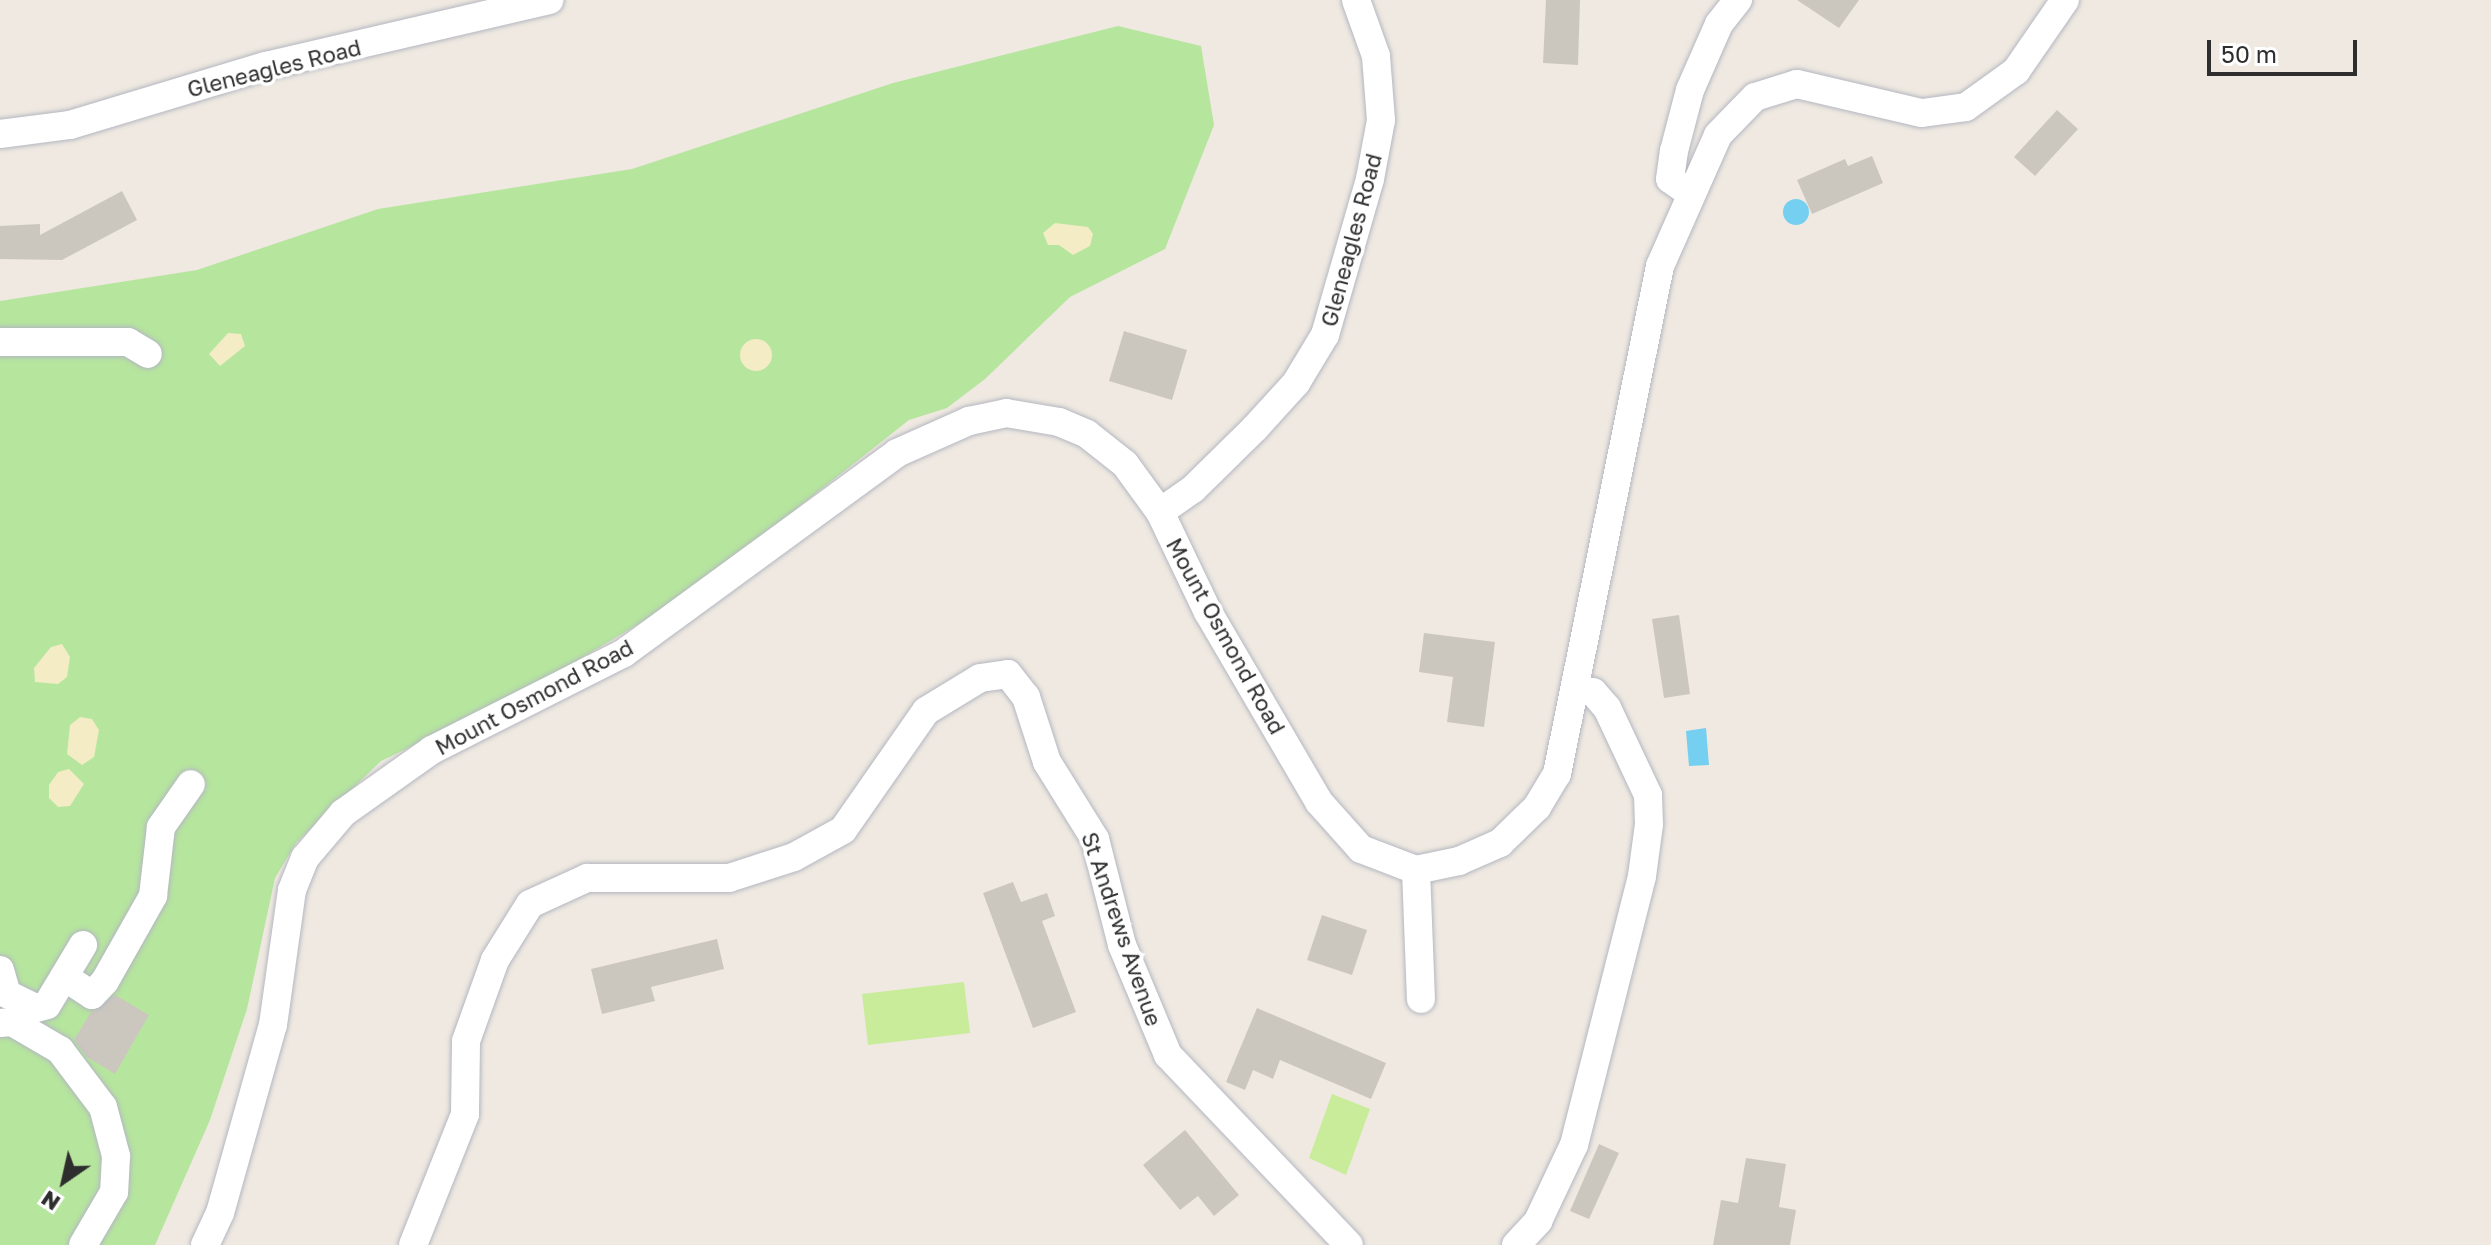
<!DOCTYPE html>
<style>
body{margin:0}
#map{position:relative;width:2491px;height:1245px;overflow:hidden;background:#efe9e1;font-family:"Golos Text",sans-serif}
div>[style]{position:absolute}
.green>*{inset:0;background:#b6e59e}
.sand>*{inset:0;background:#f3ecc5}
.round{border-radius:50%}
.pitch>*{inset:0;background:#c9ec9a}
.water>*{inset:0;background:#75cff0}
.building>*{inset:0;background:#cbc7bf}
.roads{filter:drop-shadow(0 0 2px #b4b7c1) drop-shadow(0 0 2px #b4b7c1)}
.minor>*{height:28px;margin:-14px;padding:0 14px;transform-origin:14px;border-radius:14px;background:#fff}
span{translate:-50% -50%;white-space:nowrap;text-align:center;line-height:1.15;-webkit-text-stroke:7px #fff;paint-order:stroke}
.street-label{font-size:22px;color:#2e2e2e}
.north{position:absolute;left:24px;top:1141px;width:80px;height:80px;-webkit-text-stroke:6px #fff;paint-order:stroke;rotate:214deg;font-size:22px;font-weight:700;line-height:32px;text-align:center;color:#2e2e2e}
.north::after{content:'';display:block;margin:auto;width:28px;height:36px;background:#2e2e2e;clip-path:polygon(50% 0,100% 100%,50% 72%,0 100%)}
.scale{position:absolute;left:2207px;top:40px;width:150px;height:36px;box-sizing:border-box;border:4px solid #2e2e2e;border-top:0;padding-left:10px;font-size:24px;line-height:28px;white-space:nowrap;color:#2e2e2e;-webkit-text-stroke:6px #fff;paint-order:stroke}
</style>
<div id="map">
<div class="green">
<div style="clip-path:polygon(1118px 26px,1201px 46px,1214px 125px,1165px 249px,1070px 297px,985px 379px,947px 408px,909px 420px,687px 595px,523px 693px,381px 761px,296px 843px,275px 878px,247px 1009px,210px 1120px,155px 1245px,0 1245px,0 301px,197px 270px,378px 209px,632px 169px,893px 83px)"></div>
</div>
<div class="sand">
<div style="clip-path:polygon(1055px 223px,1088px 227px,1093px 234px,1090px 246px,1073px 255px,1059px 245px,1048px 245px,1043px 233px)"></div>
<div style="clip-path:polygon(228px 333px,241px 334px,245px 346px,220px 366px,209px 354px)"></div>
<div class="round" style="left:740px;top:339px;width:32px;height:32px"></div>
<div style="clip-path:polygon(62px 644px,70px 657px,67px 677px,58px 684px,35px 682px,34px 668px,51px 647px)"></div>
<div style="clip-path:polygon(80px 717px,92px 719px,99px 730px,94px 757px,82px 765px,67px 754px,70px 725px)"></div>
<div style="clip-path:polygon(69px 769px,84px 784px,70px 806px,58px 807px,49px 798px,49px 785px,58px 772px)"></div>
</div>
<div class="pitch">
<div style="clip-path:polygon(964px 982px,970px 1033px,868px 1045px,862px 994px)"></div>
<div style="clip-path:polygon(1332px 1094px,1370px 1109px,1346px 1175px,1309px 1158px)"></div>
</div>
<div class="water">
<div class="round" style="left:1783px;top:199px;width:26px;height:26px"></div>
<div style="clip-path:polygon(1706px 728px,1709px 765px,1689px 766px,1686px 731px)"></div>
</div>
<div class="building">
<div style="clip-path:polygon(1546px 0,1580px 0,1578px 65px,1543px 63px)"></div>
<div style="clip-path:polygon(1797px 0,1859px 0,1839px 28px)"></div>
<div style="clip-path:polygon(2057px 110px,2078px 129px,2035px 176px,2014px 157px)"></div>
<div style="clip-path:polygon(1872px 156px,1883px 183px,1812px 214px,1797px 180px,1845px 159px,1848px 166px)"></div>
<div style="clip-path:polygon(122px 191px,137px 220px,62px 260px,0 259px,0 226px,40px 224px,40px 235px)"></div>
<div style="clip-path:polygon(1124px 331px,1187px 350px,1172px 400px,1109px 381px)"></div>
<div style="clip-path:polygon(1679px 615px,1690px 694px,1664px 698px,1652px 619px)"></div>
<div style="clip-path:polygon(1424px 633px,1495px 642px,1484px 727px,1447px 722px,1453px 677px,1419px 672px)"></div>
<div style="clip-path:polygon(1013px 882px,1021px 902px,1047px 893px,1055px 916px,1042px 921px,1076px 1012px,1033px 1028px,983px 893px)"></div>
<div style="clip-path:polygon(1322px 915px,1367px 930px,1352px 975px,1307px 960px)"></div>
<div style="clip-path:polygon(717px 939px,724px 969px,651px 987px,655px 1001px,602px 1014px,591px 969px)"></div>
<div style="clip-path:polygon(115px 995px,149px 1015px,115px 1074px,87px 1057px,74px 1040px,91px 1012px)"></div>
<div style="clip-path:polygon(1257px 1008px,1386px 1063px,1371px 1099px,1280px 1060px,1273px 1079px,1253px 1070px,1245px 1090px,1226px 1082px)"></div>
<div style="clip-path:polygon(1185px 1130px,1239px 1195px,1214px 1216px,1198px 1196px,1180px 1210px,1143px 1165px)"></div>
<div style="clip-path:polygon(1599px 1144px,1619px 1153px,1589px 1219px,1570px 1211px)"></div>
<div style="clip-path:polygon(1746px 1158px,1786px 1164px,1779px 1207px,1796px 1210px,1790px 1245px,1713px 1245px,1721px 1200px,1738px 1203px)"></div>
</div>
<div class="roads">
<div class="minor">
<div style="left:0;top:134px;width:71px;rotate:-7.3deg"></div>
<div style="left:70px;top:125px;width:205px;rotate:-16.8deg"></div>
<div style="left:266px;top:66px;width:291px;rotate:-13.1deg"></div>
<div style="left:1690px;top:193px;width:24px;rotate:-145deg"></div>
<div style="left:1670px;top:179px;width:28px;rotate:-82deg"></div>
<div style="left:1674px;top:151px;width:63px;rotate:-75.3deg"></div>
<div style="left:1690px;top:90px;width:72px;rotate:-66.3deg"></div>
<div style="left:1719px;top:24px;width:31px;rotate:-52deg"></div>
<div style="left:0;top:342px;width:128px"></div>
<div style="left:128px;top:342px;width:23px;rotate:31deg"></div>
<div style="left:1160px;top:512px;width:40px;rotate:-34.9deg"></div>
<div style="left:1193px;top:489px;width:87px;rotate:-44.5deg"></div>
<div style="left:1255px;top:428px;width:61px;rotate:-47.7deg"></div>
<div style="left:1296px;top:383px;width:56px;rotate:-58.9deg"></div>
<div style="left:1325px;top:335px;width:162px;rotate:-73.9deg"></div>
<div style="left:1370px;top:179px;width:60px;rotate:-79.4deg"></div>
<div style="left:1381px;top:120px;width:64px;rotate:-94.5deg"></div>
<div style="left:1376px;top:56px;width:59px;rotate:-109.7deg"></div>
<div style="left:1416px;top:870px;width:129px;rotate:87.8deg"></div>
<div style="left:0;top:970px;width:25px;rotate:74deg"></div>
<div style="left:7px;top:994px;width:32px;rotate:26deg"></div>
<div style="left:36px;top:1008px;width:11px;rotate:-15deg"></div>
<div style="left:47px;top:1005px;width:70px;rotate:-59deg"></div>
<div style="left:66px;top:978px;width:31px;rotate:33deg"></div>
<div style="left:92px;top:995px;width:19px;rotate:-47deg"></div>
<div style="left:105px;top:981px;width:98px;rotate:-60.5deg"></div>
<div style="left:153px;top:896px;width:69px;rotate:-83.4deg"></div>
<div style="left:161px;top:827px;width:52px;rotate:-55.1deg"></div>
<div style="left:0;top:1023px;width:12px;rotate:-5deg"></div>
<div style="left:12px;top:1022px;width:56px;rotate:30.3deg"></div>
<div style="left:60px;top:1050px;width:71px;rotate:53deg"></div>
<div style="left:103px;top:1107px;width:51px;rotate:75.1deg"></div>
<div style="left:116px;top:1156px;width:36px;rotate:93deg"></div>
<div style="left:114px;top:1192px;width:61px;rotate:120.3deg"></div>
<div style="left:205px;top:1245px;width:35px;rotate:-65deg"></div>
<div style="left:220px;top:1213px;width:195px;rotate:-74.3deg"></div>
<div style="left:273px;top:1025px;width:136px;rotate:-82deg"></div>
<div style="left:292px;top:890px;width:35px;rotate:-68deg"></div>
<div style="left:305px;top:858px;width:59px;rotate:-49.8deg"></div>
<div style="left:343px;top:813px;width:109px;rotate:-35.3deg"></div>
<div style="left:432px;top:750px;width:215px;rotate:-26.8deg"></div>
<div style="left:624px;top:653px;width:338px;rotate:-36.2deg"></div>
<div style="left:897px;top:453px;width:79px;rotate:-24deg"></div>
<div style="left:969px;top:421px;width:38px;rotate:-12deg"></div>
<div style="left:1006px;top:413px;width:54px;rotate:9.6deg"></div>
<div style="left:1059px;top:422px;width:30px;rotate:23deg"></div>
<div style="left:1087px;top:434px;width:48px;rotate:38.3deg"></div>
<div style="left:1125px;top:464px;width:59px;rotate:53.9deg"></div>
<div style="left:1160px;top:512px;width:111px;rotate:64.4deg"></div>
<div style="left:1208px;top:612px;width:220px;rotate:59.7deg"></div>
<div style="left:1319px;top:802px;width:63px;rotate:48.2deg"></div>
<div style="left:1361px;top:849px;width:59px;rotate:20.9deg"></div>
<div style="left:1416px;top:870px;width:44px;rotate:-11.8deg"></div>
<div style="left:1459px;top:861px;width:45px;rotate:-23.7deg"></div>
<div style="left:1500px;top:843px;width:52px;rotate:-44.2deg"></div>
<div style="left:1537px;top:807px;width:39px;rotate:-59deg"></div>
<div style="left:1557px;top:774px;width:518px;rotate:-78.54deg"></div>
<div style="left:1660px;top:266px;width:143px;rotate:-66.1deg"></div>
<div style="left:1718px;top:135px;width:53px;rotate:-45.8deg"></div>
<div style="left:1755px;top:97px;width:44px;rotate:-17.2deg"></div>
<div style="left:1797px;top:84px;width:128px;rotate:13.1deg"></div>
<div style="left:1922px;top:113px;width:44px;rotate:-7.8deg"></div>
<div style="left:1966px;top:107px;width:62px;rotate:-35.8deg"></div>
<div style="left:2016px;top:71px;width:86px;rotate:-55.4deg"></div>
<div style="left:413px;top:1245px;width:141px;rotate:-68.3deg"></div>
<div style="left:465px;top:1114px;width:73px;rotate:-89.2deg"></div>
<div style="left:466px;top:1041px;width:86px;rotate:-70.3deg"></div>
<div style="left:495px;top:960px;width:66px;rotate:-58deg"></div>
<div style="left:530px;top:904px;width:63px;rotate:-24.5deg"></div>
<div style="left:587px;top:878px;width:142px"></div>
<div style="left:729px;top:878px;width:68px;rotate:-17.9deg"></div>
<div style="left:794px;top:857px;width:56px;rotate:-28.9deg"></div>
<div style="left:843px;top:830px;width:145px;rotate:-55.1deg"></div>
<div style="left:926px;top:711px;width:63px;rotate:-31.4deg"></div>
<div style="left:980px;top:678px;width:28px;rotate:-8deg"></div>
<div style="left:1008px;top:674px;width:29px;rotate:52deg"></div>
<div style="left:1026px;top:697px;width:68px;rotate:72.1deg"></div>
<div style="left:1047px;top:762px;width:91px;rotate:58.1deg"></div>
<div style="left:1095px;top:839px;width:109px;rotate:75.7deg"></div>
<div style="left:1122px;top:945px;width:119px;rotate:67.3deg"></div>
<div style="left:1168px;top:1055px;width:262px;rotate:46.4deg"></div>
<div style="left:1516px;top:1245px;width:33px;rotate:-47deg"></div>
<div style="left:1538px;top:1221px;width:84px;rotate:-64.7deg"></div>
<div style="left:1574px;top:1145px;width:277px;rotate:-75.8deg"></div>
<div style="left:1642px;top:876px;width:52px;rotate:-82.3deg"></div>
<div style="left:1649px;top:824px;width:29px;rotate:-92deg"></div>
<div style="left:1648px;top:795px;width:96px;rotate:-115.2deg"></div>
<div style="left:1607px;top:708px;width:21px;rotate:-131deg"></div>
<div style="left:1593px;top:692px;width:15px;rotate:-172deg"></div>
</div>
</div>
<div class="street-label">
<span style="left:274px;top:68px;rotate:-14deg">Gleneagles Road</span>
<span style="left:1351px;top:240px;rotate:-75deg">Gleneagles Road</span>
<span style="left:1226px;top:636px;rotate:61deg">Mount Osmond Road</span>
<span style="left:534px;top:697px;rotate:-28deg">Mount Osmond Road</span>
<span style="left:1122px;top:929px;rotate:71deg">St Andrews Avenue</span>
</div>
<div class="north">N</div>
<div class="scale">50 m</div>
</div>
